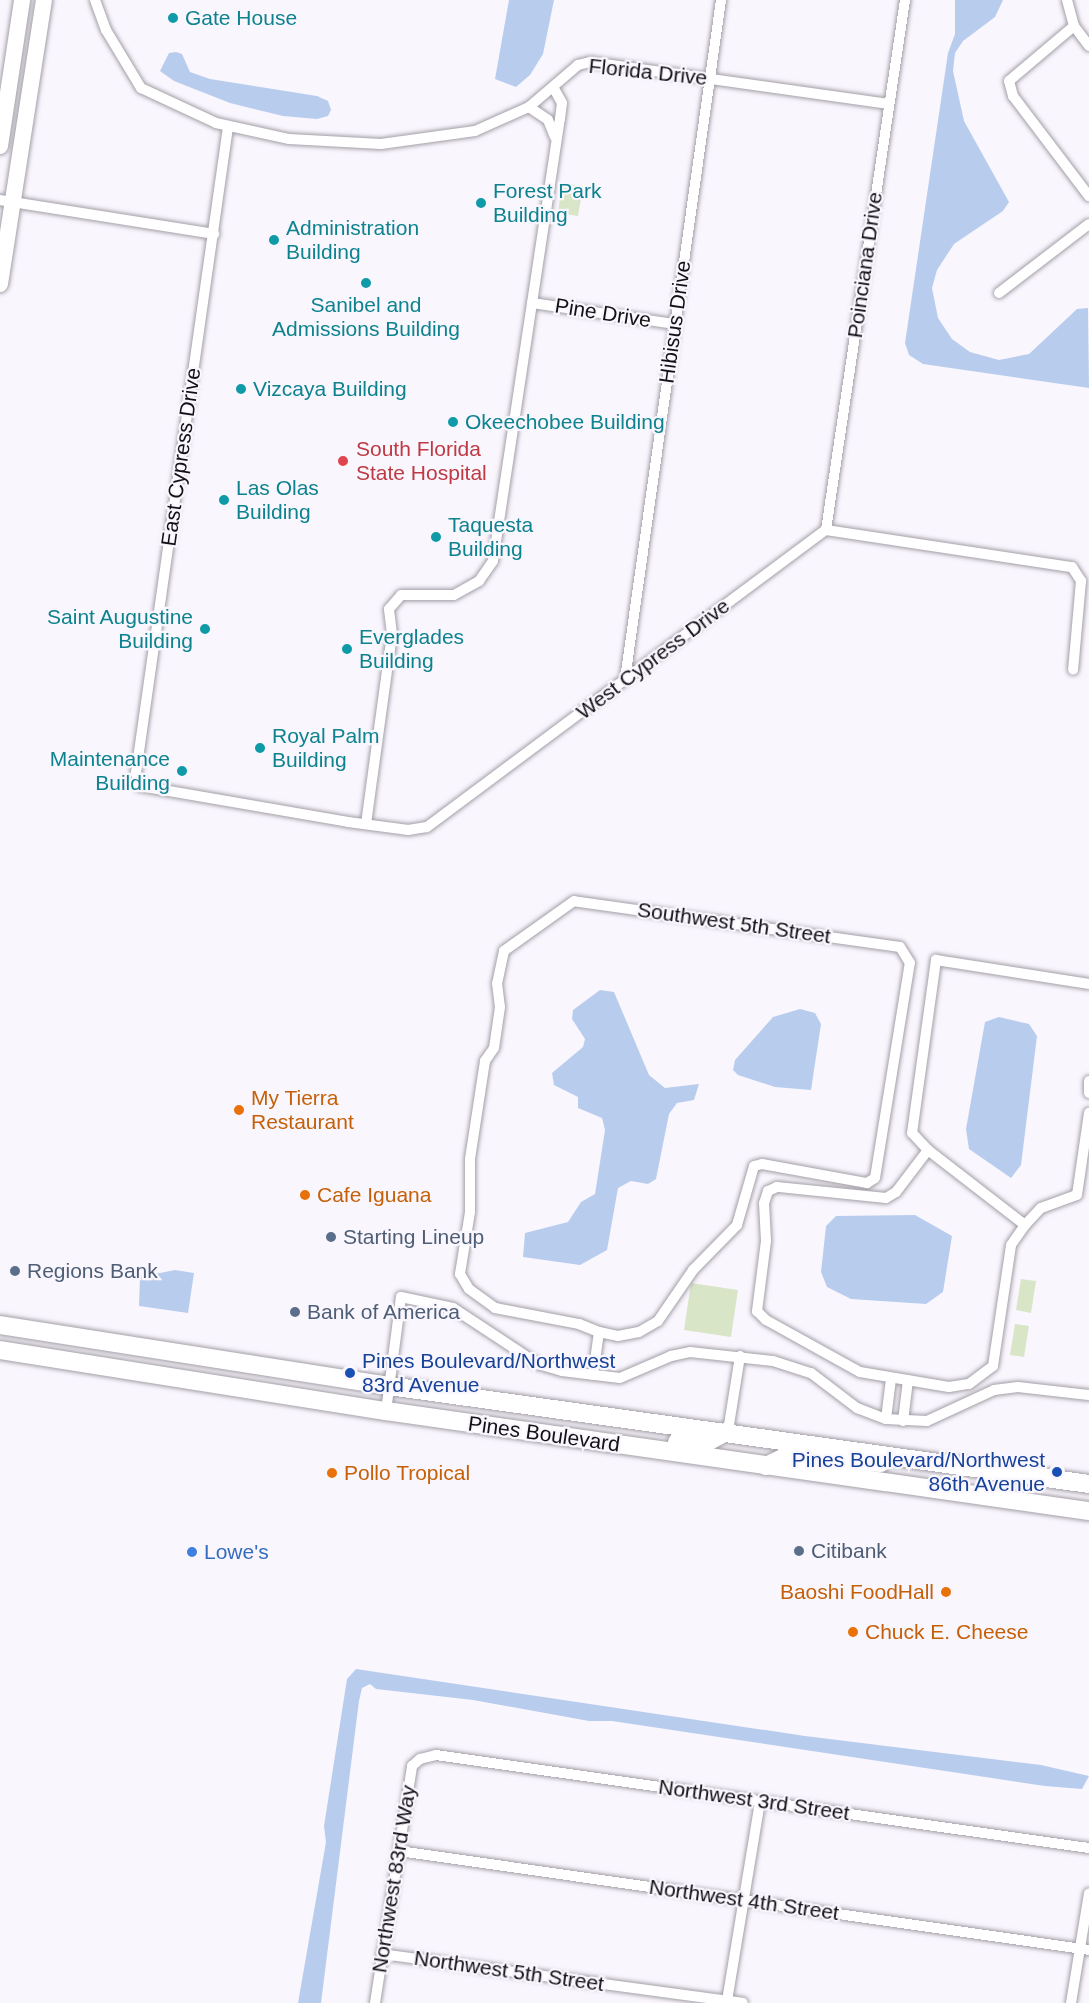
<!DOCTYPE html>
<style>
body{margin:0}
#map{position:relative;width:1089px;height:2003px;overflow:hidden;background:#faf6fe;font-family:Arial,sans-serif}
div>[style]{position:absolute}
.green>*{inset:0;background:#d8e5c7}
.water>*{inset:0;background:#b8cdee}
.roads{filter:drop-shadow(0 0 2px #a39fa7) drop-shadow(0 0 2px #a39fa7)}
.street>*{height:10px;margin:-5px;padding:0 5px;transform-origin:5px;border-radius:5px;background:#fff}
.primary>*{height:16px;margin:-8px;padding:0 8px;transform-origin:8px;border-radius:8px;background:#fff}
.highway>*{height:18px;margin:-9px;padding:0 9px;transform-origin:9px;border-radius:9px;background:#fff}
.dots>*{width:16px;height:16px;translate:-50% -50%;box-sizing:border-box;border:3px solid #faf6fe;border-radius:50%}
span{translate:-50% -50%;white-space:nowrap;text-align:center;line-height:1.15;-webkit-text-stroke:4.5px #faf6fe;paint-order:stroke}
.culture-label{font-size:21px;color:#0d838f}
.left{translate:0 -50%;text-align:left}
.right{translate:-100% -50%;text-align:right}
.street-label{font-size:21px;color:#121114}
.health-label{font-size:21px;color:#be3a42}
.food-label{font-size:21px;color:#c56008}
.service-label{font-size:21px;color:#4e5e75}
.transit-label{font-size:21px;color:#164399}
.shop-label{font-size:21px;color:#366cbe}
</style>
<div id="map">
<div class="green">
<div style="clip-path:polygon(562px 183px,583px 186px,578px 216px,558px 213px)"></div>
<div style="clip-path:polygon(1021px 1279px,1036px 1281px,1031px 1313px,1016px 1310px)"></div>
<div style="clip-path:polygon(691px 1283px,738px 1290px,731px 1337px,684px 1330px)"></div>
<div style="clip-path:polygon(1015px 1324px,1029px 1326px,1024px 1357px,1010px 1355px)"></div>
</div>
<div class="water">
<div style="clip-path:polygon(509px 0,554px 0,543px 54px,530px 75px,516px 87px,495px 79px)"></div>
<div style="clip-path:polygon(955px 0,1003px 0,995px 17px,963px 41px,955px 53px,953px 71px,964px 121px,1009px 202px,1003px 211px,954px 244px,937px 270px,932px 288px,938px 318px,952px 339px,970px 352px,999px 360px,1029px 354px,1077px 309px,1088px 308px,1089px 388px,923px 364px,909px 355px,905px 343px,948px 53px,955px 34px)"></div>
<div style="clip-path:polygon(176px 52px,182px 54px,190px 72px,210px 79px,317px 96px,328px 101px,331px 110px,328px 116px,317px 119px,283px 116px,230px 103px,174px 81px,160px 71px,169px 53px)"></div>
<div style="clip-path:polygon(600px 990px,614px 992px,649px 1075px,665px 1088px,699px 1084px,694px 1100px,677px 1103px,669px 1114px,656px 1179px,648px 1184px,631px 1181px,618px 1188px,607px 1250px,580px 1265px,523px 1257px,525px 1233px,568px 1222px,581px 1202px,595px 1194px,605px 1130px,602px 1118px,578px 1108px,578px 1097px,554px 1085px,552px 1073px,583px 1047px,585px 1039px,572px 1019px,573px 1010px)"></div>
<div style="clip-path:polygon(800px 1009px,815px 1013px,821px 1024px,811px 1090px,775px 1087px,738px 1075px,733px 1070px,735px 1060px,773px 1017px)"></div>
<div style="clip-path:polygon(999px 1017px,1029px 1024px,1037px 1036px,1021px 1165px,1011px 1178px,969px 1149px,966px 1129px,985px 1022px)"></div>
<div style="clip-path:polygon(915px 1215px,952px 1236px,943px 1292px,926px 1304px,851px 1299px,827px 1287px,821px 1272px,826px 1226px,836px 1216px)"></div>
<div style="clip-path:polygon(175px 1270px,194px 1273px,188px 1313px,139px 1306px,140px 1277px)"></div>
<div style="clip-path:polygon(356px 1669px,805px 1736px,1041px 1765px,1089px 1776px,1082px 1789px,1045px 1786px,612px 1721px,589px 1721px,473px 1700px,376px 1689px,370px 1684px,362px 1688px,359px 1701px,321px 2003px,298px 2003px,326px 1842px,324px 1826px,347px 1679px)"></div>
</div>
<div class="roads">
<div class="street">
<div style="left:95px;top:0;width:32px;rotate:70deg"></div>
<div style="left:106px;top:30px;width:68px;rotate:58.9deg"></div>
<div style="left:141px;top:88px;width:83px;rotate:25deg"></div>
<div style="left:216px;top:123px;width:75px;rotate:12.4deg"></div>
<div style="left:289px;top:139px;width:92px;rotate:3.1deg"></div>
<div style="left:381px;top:144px;width:95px;rotate:-7.9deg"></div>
<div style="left:475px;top:131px;width:59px;rotate:-24deg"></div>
<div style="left:529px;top:107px;width:65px;rotate:-40.6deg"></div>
<div style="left:578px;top:65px;width:12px;rotate:-14deg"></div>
<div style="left:590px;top:62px;width:302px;rotate:8deg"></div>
<div style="left:1067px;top:0;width:27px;rotate:75deg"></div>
<div style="left:1074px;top:26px;width:25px;rotate:53deg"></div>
<div style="left:1074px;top:26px;width:85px;rotate:139.8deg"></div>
<div style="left:1009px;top:81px;width:16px;rotate:75deg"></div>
<div style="left:1013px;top:96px;width:126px;rotate:52.8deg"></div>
<div style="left:529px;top:107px;width:23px;rotate:34deg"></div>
<div style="left:548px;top:120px;width:18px;rotate:68deg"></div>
<div style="left:228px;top:127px;width:653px;rotate:98.11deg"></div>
<div style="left:136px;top:773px;width:14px;rotate:73deg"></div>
<div style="left:140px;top:786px;width:211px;rotate:9.8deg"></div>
<div style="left:348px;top:822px;width:61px;rotate:7.6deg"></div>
<div style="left:408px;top:830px;width:19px;rotate:-9deg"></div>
<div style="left:427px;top:827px;width:497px;rotate:-36.7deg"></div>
<div style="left:0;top:200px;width:217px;rotate:9deg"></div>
<div style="left:999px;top:293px;width:113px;rotate:-37.5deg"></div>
<div style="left:532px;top:303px;width:145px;rotate:8.4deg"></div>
<div style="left:826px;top:530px;width:536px;rotate:-81.52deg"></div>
<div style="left:826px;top:530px;width:249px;rotate:8.6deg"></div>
<div style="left:1072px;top:567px;width:17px;rotate:57deg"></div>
<div style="left:1081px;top:581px;width:89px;rotate:95.1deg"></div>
<div style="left:625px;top:679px;width:686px;rotate:-81.95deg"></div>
<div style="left:366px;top:824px;width:192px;rotate:-82.2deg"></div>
<div style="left:392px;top:634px;width:25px;rotate:-97deg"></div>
<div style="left:389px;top:609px;width:18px;rotate:-49deg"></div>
<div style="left:401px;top:595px;width:53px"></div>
<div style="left:454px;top:595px;width:29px;rotate:-29deg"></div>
<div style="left:479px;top:581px;width:24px;rotate:-55deg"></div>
<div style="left:493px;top:561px;width:447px;rotate:-81.4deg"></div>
<div style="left:560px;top:119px;width:16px;rotate:-83deg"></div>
<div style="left:562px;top:103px;width:18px;rotate:-119deg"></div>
<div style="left:1089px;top:1081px;width:12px;rotate:90deg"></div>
<div style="left:928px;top:1150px;width:53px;rotate:127.3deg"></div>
<div style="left:896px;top:1192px;width:12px;rotate:149deg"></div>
<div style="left:886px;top:1198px;width:110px;rotate:-174.2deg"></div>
<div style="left:777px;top:1187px;width:10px;rotate:156deg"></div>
<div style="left:768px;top:1191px;width:13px;rotate:108deg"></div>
<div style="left:764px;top:1203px;width:38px;rotate:87deg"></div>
<div style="left:766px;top:1241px;width:71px;rotate:97.3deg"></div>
<div style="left:757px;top:1311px;width:13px;rotate:45deg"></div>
<div style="left:766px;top:1320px;width:107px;rotate:29deg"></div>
<div style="left:860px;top:1372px;width:90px;rotate:9.6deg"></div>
<div style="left:949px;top:1387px;width:20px;rotate:-9deg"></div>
<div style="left:969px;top:1384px;width:30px;rotate:-37deg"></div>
<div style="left:993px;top:1366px;width:122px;rotate:-81.5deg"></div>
<div style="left:1011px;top:1245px;width:24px;rotate:-55deg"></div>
<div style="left:1025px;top:1225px;width:123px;rotate:-142.3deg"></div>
<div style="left:928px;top:1150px;width:23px;rotate:-133deg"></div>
<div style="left:912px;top:1133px;width:175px;rotate:-82.1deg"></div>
<div style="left:936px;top:960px;width:155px;rotate:8.9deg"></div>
<div style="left:1025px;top:1225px;width:23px;rotate:-47deg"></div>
<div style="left:1041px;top:1208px;width:38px;rotate:-20deg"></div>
<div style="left:1077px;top:1195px;width:83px;rotate:-81.7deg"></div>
<div style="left:593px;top:1375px;width:43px;rotate:-82.1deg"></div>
<div style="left:599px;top:1332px;width:19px;rotate:12deg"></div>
<div style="left:618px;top:1336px;width:21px;rotate:-11deg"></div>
<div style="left:639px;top:1332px;width:22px;rotate:-30deg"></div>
<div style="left:658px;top:1321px;width:62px;rotate:-55.5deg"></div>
<div style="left:693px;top:1270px;width:63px;rotate:-45.6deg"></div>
<div style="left:737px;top:1225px;width:61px;rotate:-73.9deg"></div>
<div style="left:754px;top:1166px;width:8px;rotate:-14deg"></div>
<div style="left:762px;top:1164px;width:107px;rotate:10.3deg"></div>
<div style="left:867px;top:1183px;width:9px;rotate:-32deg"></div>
<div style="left:875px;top:1178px;width:218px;rotate:-80.8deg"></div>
<div style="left:910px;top:963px;width:19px;rotate:-122deg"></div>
<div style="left:900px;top:947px;width:329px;rotate:-172deg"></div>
<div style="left:574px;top:901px;width:86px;rotate:144.5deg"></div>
<div style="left:504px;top:951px;width:33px;rotate:102deg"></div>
<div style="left:497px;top:983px;width:24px;rotate:83deg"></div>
<div style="left:500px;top:1007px;width:41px;rotate:98.3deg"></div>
<div style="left:494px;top:1048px;width:16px;rotate:125deg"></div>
<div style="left:485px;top:1061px;width:99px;rotate:98.7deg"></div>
<div style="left:470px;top:1159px;width:53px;rotate:90deg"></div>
<div style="left:470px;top:1212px;width:63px;rotate:99.2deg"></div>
<div style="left:460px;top:1274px;width:17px;rotate:59deg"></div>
<div style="left:469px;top:1289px;width:32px;rotate:36deg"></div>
<div style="left:495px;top:1308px;width:86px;rotate:10.8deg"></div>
<div style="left:579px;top:1324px;width:22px;rotate:22deg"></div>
<div style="left:386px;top:1411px;width:115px;rotate:-82.5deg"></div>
<div style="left:401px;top:1297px;width:53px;rotate:11.9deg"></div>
<div style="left:453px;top:1308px;width:102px;rotate:33.4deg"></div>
<div style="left:538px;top:1364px;width:25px;rotate:16deg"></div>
<div style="left:562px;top:1371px;width:58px;rotate:6.9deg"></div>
<div style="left:620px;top:1378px;width:56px;rotate:-23.3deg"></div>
<div style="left:671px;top:1356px;width:19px;rotate:-12deg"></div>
<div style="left:690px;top:1352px;width:83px;rotate:6.2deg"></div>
<div style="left:773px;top:1361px;width:40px;rotate:18deg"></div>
<div style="left:811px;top:1373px;width:58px;rotate:37.3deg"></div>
<div style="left:857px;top:1408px;width:31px;rotate:21deg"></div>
<div style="left:886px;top:1419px;width:41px;rotate:2.8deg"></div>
<div style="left:927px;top:1421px;width:74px;rotate:-24.8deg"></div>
<div style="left:994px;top:1390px;width:24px;rotate:-7deg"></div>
<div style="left:1018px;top:1387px;width:71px;rotate:6.4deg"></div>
<div style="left:886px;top:1419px;width:40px;rotate:-82.9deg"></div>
<div style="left:903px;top:1421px;width:41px;rotate:-83deg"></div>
<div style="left:728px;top:1431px;width:76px;rotate:-80.9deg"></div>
<div style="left:399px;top:1851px;width:697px;rotate:8.16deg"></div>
<div style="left:382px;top:1954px;width:364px;rotate:7.7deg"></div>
<div style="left:727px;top:2001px;width:203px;rotate:-80.6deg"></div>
<div style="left:375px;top:2003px;width:240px;rotate:-81.1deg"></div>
<div style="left:412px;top:1766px;width:11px;rotate:-41deg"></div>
<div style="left:420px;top:1759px;width:16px;rotate:-14deg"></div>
<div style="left:436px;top:1755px;width:660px;rotate:8.11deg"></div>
<div style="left:1071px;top:2003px;width:111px;rotate:-80.7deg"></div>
</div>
<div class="primary">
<div style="left:0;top:146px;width:148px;rotate:-81.4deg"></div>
<div style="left:0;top:284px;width:287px;rotate:-81.2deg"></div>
</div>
<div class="highway">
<div style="left:0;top:1325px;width:394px;rotate:8.9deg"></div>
<div style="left:389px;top:1386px;width:707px;rotate:7.97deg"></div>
<div style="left:0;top:1350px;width:391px;rotate:9deg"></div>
<div style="left:386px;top:1411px;width:710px;rotate:8.1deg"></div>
<div style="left:677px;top:1442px;width:29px;rotate:2deg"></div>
<div style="left:706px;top:1443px;width:25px;rotate:-29deg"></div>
<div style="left:766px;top:1466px;width:25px;rotate:-26deg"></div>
<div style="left:789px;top:1455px;width:92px;rotate:5deg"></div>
</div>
</div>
<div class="dots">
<div style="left:173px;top:18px;background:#0f9aa8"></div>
<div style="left:481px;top:203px;background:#0f9aa8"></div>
<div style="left:274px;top:240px;background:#0f9aa8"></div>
<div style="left:366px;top:283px;background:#0f9aa8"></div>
<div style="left:241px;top:389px;background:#0f9aa8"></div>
<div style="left:453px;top:422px;background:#0f9aa8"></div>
<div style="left:343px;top:461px;background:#e0444e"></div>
<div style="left:224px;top:500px;background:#0f9aa8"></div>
<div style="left:436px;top:537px;background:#0f9aa8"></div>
<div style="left:205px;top:629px;background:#0f9aa8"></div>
<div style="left:347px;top:649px;background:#0f9aa8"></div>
<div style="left:260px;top:748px;background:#0f9aa8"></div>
<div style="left:182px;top:771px;background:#0f9aa8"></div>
<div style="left:239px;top:1110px;background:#e8710a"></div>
<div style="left:305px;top:1195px;background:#e8710a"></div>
<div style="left:331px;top:1237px;background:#5c6f8a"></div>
<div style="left:15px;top:1271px;background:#5c6f8a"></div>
<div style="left:295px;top:1312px;background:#5c6f8a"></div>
<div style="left:350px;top:1373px;background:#1a4fb4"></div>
<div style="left:1057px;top:1472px;background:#1a4fb4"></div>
<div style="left:332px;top:1473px;background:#e8710a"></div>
<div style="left:799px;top:1551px;background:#5c6f8a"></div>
<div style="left:192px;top:1552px;background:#3f7fe0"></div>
<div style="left:946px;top:1592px;background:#e8710a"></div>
<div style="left:853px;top:1632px;background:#e8710a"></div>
</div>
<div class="culture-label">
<span class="left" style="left:185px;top:18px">Gate House</span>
<span class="left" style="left:493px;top:203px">Forest Park<br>Building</span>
<span class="left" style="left:286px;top:240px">Administration<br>Building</span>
<span style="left:366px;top:317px">Sanibel and<br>Admissions Building</span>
<span class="left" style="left:253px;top:389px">Vizcaya Building</span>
<span class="left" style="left:465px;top:422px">Okeechobee Building</span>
<span class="left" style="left:236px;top:500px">Las Olas<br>Building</span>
<span class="left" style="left:448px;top:537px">Taquesta<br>Building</span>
<span class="right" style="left:193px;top:629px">Saint Augustine<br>Building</span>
<span class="left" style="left:359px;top:649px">Everglades<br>Building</span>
<span class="left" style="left:272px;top:748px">Royal Palm<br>Building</span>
<span class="right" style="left:170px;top:771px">Maintenance<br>Building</span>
</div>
<div class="street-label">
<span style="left:648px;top:72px;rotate:6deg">Florida Drive</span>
<span style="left:865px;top:265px;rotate:-82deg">Poinciana Drive</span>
<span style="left:603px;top:313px;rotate:9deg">Pine Drive</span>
<span style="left:675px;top:322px;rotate:-82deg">Hibisus Drive</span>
<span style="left:181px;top:457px;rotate:-82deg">East Cypress Drive</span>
<span style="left:653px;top:659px;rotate:-37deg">West Cypress Drive</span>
<span style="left:734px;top:923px;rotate:8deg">Southwest 5th Street</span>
<span style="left:544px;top:1434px;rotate:8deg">Pines Boulevard</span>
<span style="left:754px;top:1800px;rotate:8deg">Northwest 3rd Street</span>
<span style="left:394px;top:1879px;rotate:-81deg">Northwest 83rd Way</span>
<span style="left:744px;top:1900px;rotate:8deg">Northwest 4th Street</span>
<span style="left:509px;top:1971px;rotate:8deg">Northwest 5th Street</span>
</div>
<div class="health-label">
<span class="left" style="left:356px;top:461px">South Florida<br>State Hospital</span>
</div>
<div class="food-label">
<span class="left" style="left:251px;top:1110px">My Tierra<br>Restaurant</span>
<span class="left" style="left:317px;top:1195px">Cafe Iguana</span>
<span class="left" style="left:344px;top:1473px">Pollo Tropical</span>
<span class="right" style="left:934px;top:1592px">Baoshi FoodHall</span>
<span class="left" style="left:865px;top:1632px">Chuck E. Cheese</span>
</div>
<div class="service-label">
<span class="left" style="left:343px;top:1237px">Starting Lineup</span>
<span class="left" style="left:27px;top:1271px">Regions Bank</span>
<span class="left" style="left:307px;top:1312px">Bank of America</span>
<span class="left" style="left:811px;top:1551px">Citibank</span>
</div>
<div class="transit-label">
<span class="left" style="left:362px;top:1373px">Pines Boulevard/Northwest<br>83rd Avenue</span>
<span class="right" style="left:1045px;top:1472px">Pines Boulevard/Northwest<br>86th Avenue</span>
</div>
<div class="shop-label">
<span class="left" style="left:204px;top:1552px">Lowe's</span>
</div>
</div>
